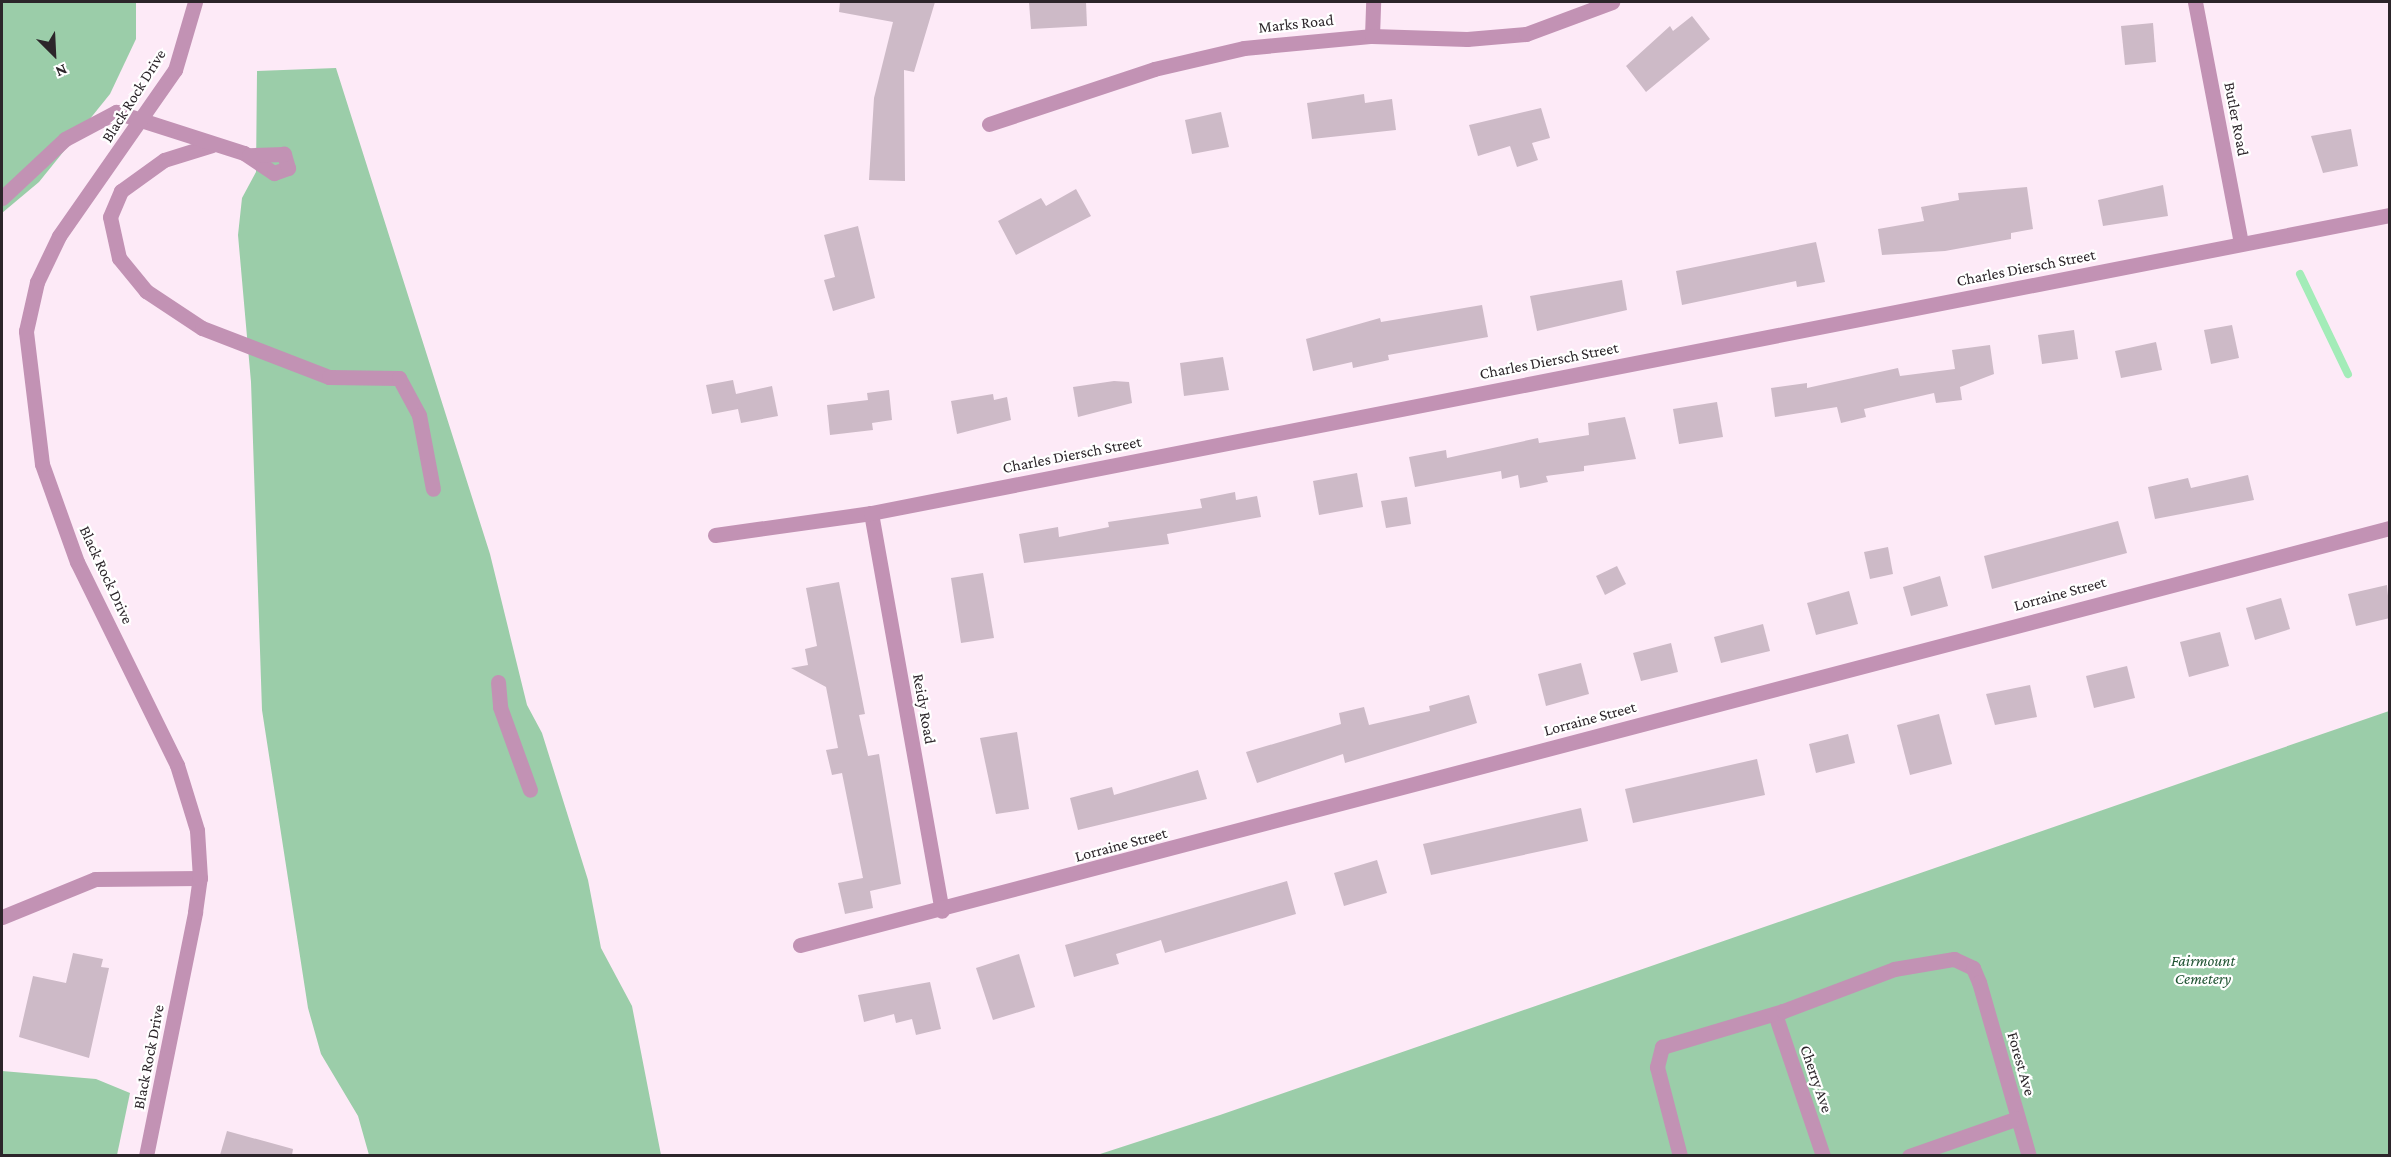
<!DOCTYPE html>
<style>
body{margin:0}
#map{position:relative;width:2391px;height:1157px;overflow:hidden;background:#fdeaf7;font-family:"Crimson Pro",serif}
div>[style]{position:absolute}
.green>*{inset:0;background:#9bcda9}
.stream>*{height:8px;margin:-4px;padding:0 4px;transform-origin:4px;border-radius:4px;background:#a3ecb8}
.building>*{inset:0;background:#cdbac7}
.lane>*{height:15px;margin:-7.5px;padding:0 7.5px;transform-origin:7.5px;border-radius:7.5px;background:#c292b4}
.street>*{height:15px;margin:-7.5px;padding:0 7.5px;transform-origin:7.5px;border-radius:7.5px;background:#c292b4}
span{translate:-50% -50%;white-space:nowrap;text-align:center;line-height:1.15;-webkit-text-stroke:4.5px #fff;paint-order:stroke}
.street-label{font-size:16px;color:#2c252a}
.park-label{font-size:16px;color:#1f5332;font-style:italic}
.frame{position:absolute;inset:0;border:3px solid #2c252a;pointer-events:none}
.north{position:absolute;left:24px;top:24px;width:60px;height:60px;-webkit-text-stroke:4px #fff;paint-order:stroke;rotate:156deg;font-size:16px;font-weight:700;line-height:24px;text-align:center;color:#2c252a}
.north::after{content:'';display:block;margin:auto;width:21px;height:27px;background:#2c252a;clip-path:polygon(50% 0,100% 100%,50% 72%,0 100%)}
</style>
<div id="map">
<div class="green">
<div style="clip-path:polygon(2px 2px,136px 2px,136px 39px,110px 94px,39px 182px,2px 213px)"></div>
<div style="clip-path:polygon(336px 68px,490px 554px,527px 705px,542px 733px,588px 880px,601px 948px,632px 1006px,661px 1155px,369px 1155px,358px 1116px,321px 1054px,308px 1008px,262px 710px,251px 382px,238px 235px,242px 198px,256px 172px,257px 71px)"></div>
<div style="clip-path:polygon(2389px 711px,2389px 1155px,1094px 1156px,1220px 1115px)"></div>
<div style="clip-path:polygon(2px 1071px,96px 1079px,130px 1093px,117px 1155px,2px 1155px)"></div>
</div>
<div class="stream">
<div style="left:2300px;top:274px;width:111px;rotate:64.4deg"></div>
</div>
<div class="building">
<div style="clip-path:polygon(840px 2px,935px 2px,914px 72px,904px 70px,905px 181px,869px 180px,874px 98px,893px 22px,839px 12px)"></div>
<div style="clip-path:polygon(1029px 2px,1086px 2px,1087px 26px,1031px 29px)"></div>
<div style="clip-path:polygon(1692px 16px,1710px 39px,1646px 92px,1626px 66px,1670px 26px,1673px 31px)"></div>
<div style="clip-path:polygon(2153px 23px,2156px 62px,2125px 65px,2121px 26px)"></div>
<div style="clip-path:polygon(1364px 94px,1365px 103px,1392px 99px,1396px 130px,1312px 139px,1307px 103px)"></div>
<div style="clip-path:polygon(1541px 108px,1550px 138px,1532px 143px,1538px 160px,1517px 167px,1510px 146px,1478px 156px,1469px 125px)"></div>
<div style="clip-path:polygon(1221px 112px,1229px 147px,1192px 154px,1185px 120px)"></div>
<div style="clip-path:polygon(2351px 129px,2358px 166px,2323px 173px,2311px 136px)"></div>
<div style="clip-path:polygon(2163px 185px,2168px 216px,2103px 226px,2098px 200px)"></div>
<div style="clip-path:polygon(2027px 187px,2033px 229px,2011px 233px,2011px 239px,1945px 251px,1882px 255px,1878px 229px,1924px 221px,1921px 207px,1959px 200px,1958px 193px)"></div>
<div style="clip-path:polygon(1076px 189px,1091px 216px,1016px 255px,998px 221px,1041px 198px,1046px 206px)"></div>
<div style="clip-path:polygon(858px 226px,875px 298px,833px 311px,824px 280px,835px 277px,824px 235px)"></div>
<div style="clip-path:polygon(1816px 242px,1825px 282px,1797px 287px,1796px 281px,1682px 305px,1676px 271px)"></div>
<div style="clip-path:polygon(1622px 280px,1627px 310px,1537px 331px,1530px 296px)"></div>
<div style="clip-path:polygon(1482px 305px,1488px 337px,1388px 355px,1389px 360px,1353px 368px,1352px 362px,1313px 371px,1306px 339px,1380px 318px,1381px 322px)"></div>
<div style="clip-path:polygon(2232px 325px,2239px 358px,2211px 364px,2204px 330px)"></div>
<div style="clip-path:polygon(2074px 330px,2078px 359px,2042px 364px,2038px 335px)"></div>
<div style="clip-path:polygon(2156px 342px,2162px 370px,2121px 378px,2115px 351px)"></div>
<div style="clip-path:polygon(1990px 345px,1994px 374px,1960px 387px,1962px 400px,1936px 403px,1934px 393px,1864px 409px,1866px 417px,1841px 423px,1837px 407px,1775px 417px,1771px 388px,1807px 383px,1807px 388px,1898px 368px,1900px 376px,1955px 369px,1952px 350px)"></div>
<div style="clip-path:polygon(1223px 357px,1229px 390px,1184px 396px,1180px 363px)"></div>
<div style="clip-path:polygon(733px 380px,736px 394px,772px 386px,778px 416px,741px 423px,738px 409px,712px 414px,706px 385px)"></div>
<div style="clip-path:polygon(1114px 381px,1129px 382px,1132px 403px,1078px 417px,1073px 387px)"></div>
<div style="clip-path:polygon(889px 390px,892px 420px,872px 423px,873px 430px,830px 435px,827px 405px,868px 400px,867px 393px)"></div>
<div style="clip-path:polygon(993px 394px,994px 400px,1007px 397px,1011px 420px,957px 434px,951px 401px)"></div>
<div style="clip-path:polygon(1717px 402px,1723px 437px,1679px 444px,1673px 409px)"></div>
<div style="clip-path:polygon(1625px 417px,1636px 459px,1584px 466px,1584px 471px,1546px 476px,1548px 482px,1520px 488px,1518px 475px,1502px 479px,1501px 471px,1415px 487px,1409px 457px,1446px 450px,1447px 458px,1538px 438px,1539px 443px,1589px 435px,1588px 423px)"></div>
<div style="clip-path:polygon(1357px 473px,1363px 507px,1319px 515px,1313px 481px)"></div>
<div style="clip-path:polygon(2248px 475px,2254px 500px,2155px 519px,2148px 487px,2188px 478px,2191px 488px)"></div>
<div style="clip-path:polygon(1235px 492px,1236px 500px,1257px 496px,1261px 517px,1167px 534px,1169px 544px,1024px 563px,1019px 534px,1058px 527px,1059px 537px,1109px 527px,1108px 522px,1202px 508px,1200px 499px)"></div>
<div style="clip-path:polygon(1407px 497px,1411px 524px,1386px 528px,1381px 501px)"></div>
<div style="clip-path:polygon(2118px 521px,2127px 553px,1992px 589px,1984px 556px)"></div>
<div style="clip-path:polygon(1888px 547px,1893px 574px,1870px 579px,1864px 552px)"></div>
<div style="clip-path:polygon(1617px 566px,1626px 584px,1605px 595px,1596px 576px)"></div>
<div style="clip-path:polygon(983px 573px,994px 638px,961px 643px,951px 578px)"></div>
<div style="clip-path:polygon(1940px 576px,1948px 606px,1911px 616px,1903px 587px)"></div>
<div style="clip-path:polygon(839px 582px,865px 714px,859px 715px,868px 756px,879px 754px,901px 884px,870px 891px,873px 908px,845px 914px,838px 883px,863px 878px,842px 773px,832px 775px,826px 750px,838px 748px,826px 687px,791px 668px,808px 665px,805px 649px,817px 646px,806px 588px)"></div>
<div style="clip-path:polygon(2387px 585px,2390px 618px,2356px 626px,2348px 594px)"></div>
<div style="clip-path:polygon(1849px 591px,1858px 624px,1816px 635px,1807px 603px)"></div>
<div style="clip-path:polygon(2281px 598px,2290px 629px,2255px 640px,2246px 608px)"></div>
<div style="clip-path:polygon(1763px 624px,1770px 651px,1721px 663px,1714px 637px)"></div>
<div style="clip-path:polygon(2220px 632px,2229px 666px,2189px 677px,2180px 642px)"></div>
<div style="clip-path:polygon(1671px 643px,1678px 672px,1641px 681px,1633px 653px)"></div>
<div style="clip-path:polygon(1581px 663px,1589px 694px,1546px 706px,1538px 674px)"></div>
<div style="clip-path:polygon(2127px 666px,2135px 698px,2094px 708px,2086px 676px)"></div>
<div style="clip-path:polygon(2030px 685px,2037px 717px,1995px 725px,1986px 694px)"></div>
<div style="clip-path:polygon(1469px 695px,1477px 723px,1345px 763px,1343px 754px,1257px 783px,1246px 752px,1341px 724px,1339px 713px,1364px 707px,1369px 725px,1430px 711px,1429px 706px)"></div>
<div style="clip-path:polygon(1939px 714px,1952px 764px,1910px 775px,1897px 725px)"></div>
<div style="clip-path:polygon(1017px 732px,1029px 809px,996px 814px,980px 738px)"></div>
<div style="clip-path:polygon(1848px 734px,1855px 763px,1816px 773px,1809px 744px)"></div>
<div style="clip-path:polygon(1757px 759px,1765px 795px,1633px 823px,1625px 789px)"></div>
<div style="clip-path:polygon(1198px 770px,1207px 799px,1078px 830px,1070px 798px,1112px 787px,1114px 795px)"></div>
<div style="clip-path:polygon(1581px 808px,1588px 841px,1431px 875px,1423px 844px)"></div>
<div style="clip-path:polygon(1377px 860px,1387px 893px,1344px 906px,1334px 873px)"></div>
<div style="clip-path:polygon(1287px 881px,1296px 914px,1165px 953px,1161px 940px,1116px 954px,1119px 964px,1074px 977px,1065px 945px)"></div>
<div style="clip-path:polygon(73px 953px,103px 959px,101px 967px,109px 968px,89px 1058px,19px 1037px,33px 976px,66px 983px)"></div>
<div style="clip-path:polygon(1019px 954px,1035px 1007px,993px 1020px,976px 968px)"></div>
<div style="clip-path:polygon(930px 982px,941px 1029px,916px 1035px,912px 1019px,896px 1023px,894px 1014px,864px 1022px,858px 995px)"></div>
<div style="clip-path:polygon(227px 1131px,293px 1149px,292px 1155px,220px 1155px)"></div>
</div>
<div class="lane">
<div style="left:212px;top:145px;width:50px;rotate:162.6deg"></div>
<div style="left:164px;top:160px;width:53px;rotate:144.2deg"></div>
<div style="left:121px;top:191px;width:28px;rotate:113deg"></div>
<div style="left:110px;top:217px;width:42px;rotate:77.6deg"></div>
<div style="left:119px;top:258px;width:43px;rotate:50.7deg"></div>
<div style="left:146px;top:291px;width:67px;rotate:33.5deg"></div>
<div style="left:202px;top:328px;width:136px;rotate:21.1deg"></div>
<div style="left:329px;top:377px;width:70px;rotate:0.8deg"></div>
<div style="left:399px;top:378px;width:42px;rotate:61.6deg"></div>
<div style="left:419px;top:415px;width:75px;rotate:79.3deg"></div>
<div style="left:2px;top:198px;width:86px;rotate:-43.1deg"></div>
<div style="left:65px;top:139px;width:58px;rotate:-27.9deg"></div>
<div style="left:116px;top:112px;width:134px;rotate:17.8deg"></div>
<div style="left:244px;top:153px;width:36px;rotate:34deg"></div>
<div style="left:274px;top:173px;width:15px;rotate:-20deg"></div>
<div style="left:288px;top:168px;width:15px;rotate:-106deg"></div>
<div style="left:284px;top:154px;width:35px;rotate:178deg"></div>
<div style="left:498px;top:682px;width:25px;rotate:85deg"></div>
<div style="left:500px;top:707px;width:88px;rotate:70.1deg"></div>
<div style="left:2px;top:917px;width:100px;rotate:-22.2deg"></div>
<div style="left:95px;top:879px;width:105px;rotate:-0.5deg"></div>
<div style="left:1775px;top:1014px;width:150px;rotate:71.3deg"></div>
<div style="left:1680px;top:1156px;width:92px;rotate:-104.5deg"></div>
<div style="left:1657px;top:1067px;width:21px;rotate:-76deg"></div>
<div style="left:1662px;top:1047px;width:126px;rotate:-16.6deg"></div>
<div style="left:1783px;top:1011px;width:119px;rotate:-20.7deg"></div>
<div style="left:1894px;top:969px;width:61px;rotate:-9.5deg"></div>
<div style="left:1954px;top:959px;width:21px;rotate:25deg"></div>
<div style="left:1973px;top:968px;width:15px;rotate:67deg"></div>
<div style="left:1979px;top:982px;width:181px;rotate:74deg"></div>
<div style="left:1909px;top:1156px;width:115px;rotate:-19.2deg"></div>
</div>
<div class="street">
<div style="left:2195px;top:2px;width:246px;rotate:79.2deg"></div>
<div style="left:1372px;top:36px;width:34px;rotate:-88deg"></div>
<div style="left:989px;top:124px;width:174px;rotate:-18.4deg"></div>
<div style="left:1154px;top:69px;width:92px;rotate:-13.1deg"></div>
<div style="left:1244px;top:48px;width:129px;rotate:-5.4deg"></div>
<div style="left:1372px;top:36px;width:95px;rotate:1.8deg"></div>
<div style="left:1467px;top:39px;width:59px;rotate:-4.8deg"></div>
<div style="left:1526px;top:34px;width:92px;rotate:-20.4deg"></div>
<div style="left:871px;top:513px;width:404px;rotate:79.9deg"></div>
<div style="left:715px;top:535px;width:158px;rotate:-8deg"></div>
<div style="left:871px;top:513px;width:1548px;rotate:-11.1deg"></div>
<div style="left:800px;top:945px;width:1644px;rotate:-14.7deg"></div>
<div style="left:146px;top:1156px;width:249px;rotate:-78.6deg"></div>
<div style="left:195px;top:912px;width:34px;rotate:-82deg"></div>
<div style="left:200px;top:878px;width:48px;rotate:-93.6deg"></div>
<div style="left:197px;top:830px;width:68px;rotate:-107.1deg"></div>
<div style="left:177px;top:765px;width:226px;rotate:-116.2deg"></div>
<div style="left:77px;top:562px;width:104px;rotate:-109.7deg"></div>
<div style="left:42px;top:464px;width:134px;rotate:-96.9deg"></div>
<div style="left:26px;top:331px;width:50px;rotate:-77.3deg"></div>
<div style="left:37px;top:282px;width:51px;rotate:-64.4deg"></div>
<div style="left:59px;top:236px;width:203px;rotate:-55.1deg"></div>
<div style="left:175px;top:70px;width:71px;rotate:-73.6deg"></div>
</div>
<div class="street-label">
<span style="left:1296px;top:24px;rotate:-6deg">Marks Road</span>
<span style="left:134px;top:96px;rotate:-58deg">Black Rock Drive</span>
<span style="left:2236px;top:119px;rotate:79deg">Butler Road</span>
<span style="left:2026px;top:268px;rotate:-11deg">Charles Diersch Street</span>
<span style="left:1549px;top:361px;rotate:-11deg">Charles Diersch Street</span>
<span style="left:1072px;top:455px;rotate:-11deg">Charles Diersch Street</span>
<span style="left:106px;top:575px;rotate:65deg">Black Rock Drive</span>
<span style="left:2060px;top:594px;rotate:-15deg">Lorraine Street</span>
<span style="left:924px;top:709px;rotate:80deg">Reidy Road</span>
<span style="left:1590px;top:719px;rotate:-15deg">Lorraine Street</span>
<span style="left:1121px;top:845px;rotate:-15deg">Lorraine Street</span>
<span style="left:149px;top:1057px;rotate:-79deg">Black Rock Drive</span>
<span style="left:2021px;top:1064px;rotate:74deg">Forest Ave</span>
<span style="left:1816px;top:1079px;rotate:71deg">Cherry Ave</span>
</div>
<div class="park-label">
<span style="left:2203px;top:970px">Fairmount<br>Cemetery</span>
</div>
<div class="frame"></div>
<div class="north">N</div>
</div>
